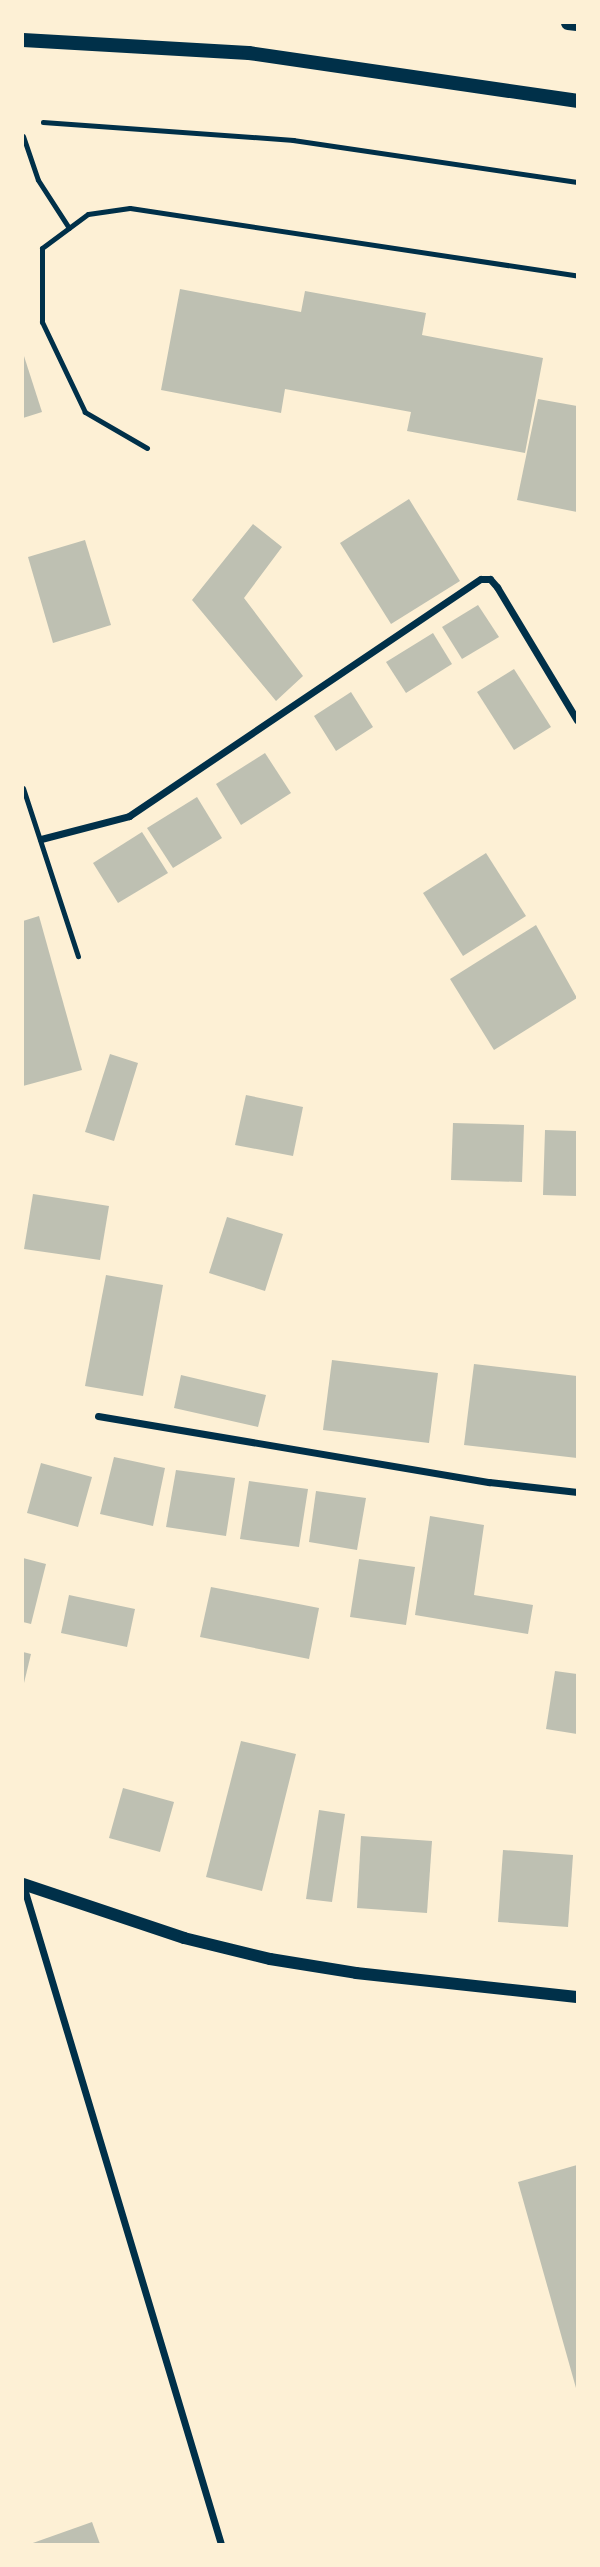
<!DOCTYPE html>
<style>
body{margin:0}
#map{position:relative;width:600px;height:2567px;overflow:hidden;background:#fdf0d5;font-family:"Noto Sans",sans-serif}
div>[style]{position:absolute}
.building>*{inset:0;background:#bec0b2}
.path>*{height:4.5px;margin:-2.25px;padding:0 2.25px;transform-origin:2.25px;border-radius:2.25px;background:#003049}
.service>*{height:5px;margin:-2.5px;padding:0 2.5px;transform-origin:2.5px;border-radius:2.5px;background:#003049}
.minor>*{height:7px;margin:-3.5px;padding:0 3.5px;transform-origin:3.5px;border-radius:3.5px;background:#003049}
.tertiary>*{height:12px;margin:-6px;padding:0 6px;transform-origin:6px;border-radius:6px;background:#003049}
.secondary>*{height:14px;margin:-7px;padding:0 7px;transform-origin:7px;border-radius:7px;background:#003049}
span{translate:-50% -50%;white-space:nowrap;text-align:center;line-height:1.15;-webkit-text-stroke:5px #fdf0d5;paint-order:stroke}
.frame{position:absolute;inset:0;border:24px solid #fdf0d5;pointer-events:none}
</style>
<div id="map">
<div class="building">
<div style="clip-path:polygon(180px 289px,301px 312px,305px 291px,426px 313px,422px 335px,543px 358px,525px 453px,407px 431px,411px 412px,285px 389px,281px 413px,161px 390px)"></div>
<div style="clip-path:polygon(23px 353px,42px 412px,23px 418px)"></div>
<div style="clip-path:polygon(538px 399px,577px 406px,577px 512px,517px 500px)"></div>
<div style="clip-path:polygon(409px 499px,460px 581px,391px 624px,340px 543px)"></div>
<div style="clip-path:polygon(253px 524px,282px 547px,244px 598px,303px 676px,276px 701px,192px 600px)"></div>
<div style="clip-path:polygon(85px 540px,111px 625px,53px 643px,28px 557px)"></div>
<div style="clip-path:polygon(478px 605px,499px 637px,462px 659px,442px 627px)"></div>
<div style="clip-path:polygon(433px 633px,452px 664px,406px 693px,386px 662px)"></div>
<div style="clip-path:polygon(514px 669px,551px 727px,514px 750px,477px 692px)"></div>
<div style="clip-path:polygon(351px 692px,373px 727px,336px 751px,314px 716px)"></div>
<div style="clip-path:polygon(265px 753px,291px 793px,241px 825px,216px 784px)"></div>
<div style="clip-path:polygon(197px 797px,222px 838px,173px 868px,147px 828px)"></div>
<div style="clip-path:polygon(142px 832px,168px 873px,118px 903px,93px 863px)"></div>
<div style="clip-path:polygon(486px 853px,526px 916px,463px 956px,423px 893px)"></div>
<div style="clip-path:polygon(39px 916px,82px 1070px,23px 1086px,23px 921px)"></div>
<div style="clip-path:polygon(536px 925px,577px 998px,494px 1050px,450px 979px)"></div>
<div style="clip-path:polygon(110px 1054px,138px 1063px,114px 1141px,85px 1132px)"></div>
<div style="clip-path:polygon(246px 1095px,303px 1107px,293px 1156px,235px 1145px)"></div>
<div style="clip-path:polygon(453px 1123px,524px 1125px,522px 1182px,451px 1180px)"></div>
<div style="clip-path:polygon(545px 1130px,577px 1131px,577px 1196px,543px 1195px)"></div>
<div style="clip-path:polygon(33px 1194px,109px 1206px,100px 1260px,24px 1249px)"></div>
<div style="clip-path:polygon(227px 1217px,283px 1234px,265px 1291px,209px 1273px)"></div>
<div style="clip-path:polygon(106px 1275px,163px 1285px,143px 1396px,85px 1386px)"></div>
<div style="clip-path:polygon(332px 1360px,438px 1373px,429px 1443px,323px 1430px)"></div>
<div style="clip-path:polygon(474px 1364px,577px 1376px,577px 1458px,464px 1445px)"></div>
<div style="clip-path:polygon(181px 1375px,266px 1395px,258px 1427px,174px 1408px)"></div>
<div style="clip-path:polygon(114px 1457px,165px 1468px,153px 1526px,100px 1514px)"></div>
<div style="clip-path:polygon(41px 1463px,92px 1477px,78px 1527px,27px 1513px)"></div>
<div style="clip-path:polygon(176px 1470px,235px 1478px,226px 1536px,166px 1527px)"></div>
<div style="clip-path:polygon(249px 1481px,308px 1489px,299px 1547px,240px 1539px)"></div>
<div style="clip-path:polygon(316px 1491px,366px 1498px,357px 1550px,309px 1542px)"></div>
<div style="clip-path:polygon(430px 1516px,484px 1525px,474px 1595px,533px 1605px,528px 1634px,415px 1615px)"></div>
<div style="clip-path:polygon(23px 1558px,46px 1564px,31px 1624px,23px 1622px)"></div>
<div style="clip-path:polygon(359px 1559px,415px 1567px,406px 1625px,350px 1617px)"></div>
<div style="clip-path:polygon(211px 1587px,319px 1608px,309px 1659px,200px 1637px)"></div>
<div style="clip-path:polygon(69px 1595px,135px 1609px,127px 1647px,61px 1633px)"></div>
<div style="clip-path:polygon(23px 1652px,31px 1654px,24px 1683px,23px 1683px)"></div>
<div style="clip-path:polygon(555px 1671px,577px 1674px,577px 1734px,546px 1729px)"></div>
<div style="clip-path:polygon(241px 1741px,296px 1754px,262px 1891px,206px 1877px)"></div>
<div style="clip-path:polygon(123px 1788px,174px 1802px,160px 1852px,109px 1838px)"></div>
<div style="clip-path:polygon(319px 1810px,345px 1814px,332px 1902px,306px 1899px)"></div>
<div style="clip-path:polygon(361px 1836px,432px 1841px,427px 1913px,357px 1908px)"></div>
<div style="clip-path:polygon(503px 1850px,573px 1855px,568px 1927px,498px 1922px)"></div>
<div style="clip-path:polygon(577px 2165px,577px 2388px,576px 2388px,518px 2182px)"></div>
<div style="clip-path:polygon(92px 2522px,100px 2544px,30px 2544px)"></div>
</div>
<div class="path">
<div style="left:43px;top:122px;width:251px;rotate:4.1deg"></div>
<div style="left:293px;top:140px;width:287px;rotate:8.4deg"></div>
</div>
<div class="service">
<div style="left:23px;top:136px;width:46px;rotate:71.2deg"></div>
<div style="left:38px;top:180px;width:57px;rotate:57.1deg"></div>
<div style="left:147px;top:448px;width:72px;rotate:-149.9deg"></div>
<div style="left:85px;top:412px;width:100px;rotate:-115.5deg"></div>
<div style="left:42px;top:322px;width:74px;rotate:-90deg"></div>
<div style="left:42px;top:248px;width:57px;rotate:-36.5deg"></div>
<div style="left:88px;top:214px;width:42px;rotate:-8.1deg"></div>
<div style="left:130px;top:208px;width:452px;rotate:8.6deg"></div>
<div style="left:23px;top:788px;width:177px;rotate:71.9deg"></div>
</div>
<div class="minor">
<div style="left:41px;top:839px;width:91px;rotate:-14.6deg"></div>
<div style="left:129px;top:816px;width:424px;rotate:-34deg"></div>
<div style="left:481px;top:579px;width:9px"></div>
<div style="left:490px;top:579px;width:11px;rotate:49deg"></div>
<div style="left:497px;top:587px;width:155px;rotate:59deg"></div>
<div style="left:98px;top:1416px;width:397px;rotate:9.6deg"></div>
<div style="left:489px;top:1482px;width:89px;rotate:6.5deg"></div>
<div style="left:23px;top:1885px;width:688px;rotate:73.28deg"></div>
</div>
<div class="tertiary">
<div style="left:23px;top:1884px;width:170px;rotate:18.5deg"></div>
<div style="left:184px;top:1938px;width:89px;rotate:13.7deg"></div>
<div style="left:270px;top:1959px;width:87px;rotate:9.2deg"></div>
<div style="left:356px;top:1973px;width:222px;rotate:6.2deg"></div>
</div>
<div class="secondary">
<div style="left:568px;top:23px;width:9px;rotate:6deg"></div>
<div style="left:23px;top:40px;width:226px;rotate:3.3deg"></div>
<div style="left:249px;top:53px;width:331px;rotate:8.3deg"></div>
</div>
<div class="frame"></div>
</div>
